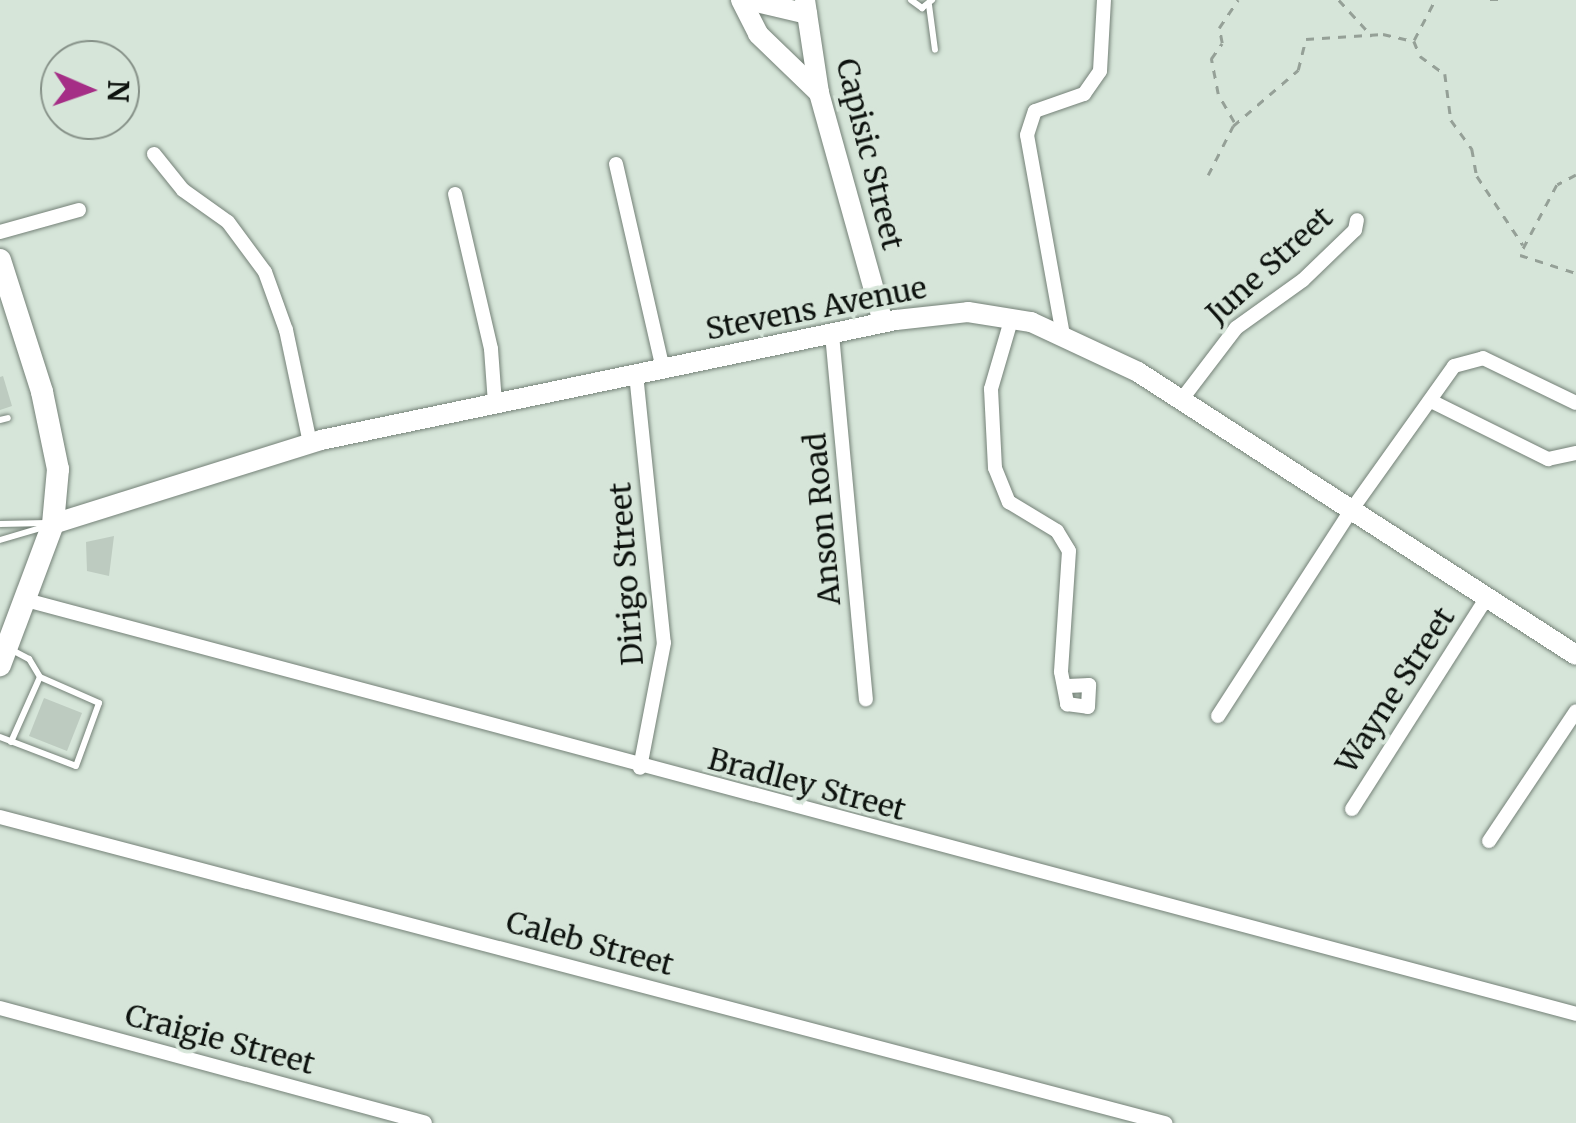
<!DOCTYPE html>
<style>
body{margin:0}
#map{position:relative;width:1576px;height:1123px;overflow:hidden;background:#d6e5d9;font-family:Merriweather,serif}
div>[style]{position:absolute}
.building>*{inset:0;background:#bdcbc0}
.path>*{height:2.5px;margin-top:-1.25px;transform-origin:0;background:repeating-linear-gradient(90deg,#95a097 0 8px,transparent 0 16px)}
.roads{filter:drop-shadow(0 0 2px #748177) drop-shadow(0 0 2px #748177)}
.lane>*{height:6px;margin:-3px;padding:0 3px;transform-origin:3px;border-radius:3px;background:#fff}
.street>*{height:14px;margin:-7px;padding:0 7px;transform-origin:7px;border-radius:7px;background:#fff}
.secondary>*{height:20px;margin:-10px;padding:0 10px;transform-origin:10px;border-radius:10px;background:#fff}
.primary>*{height:22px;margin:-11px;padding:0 11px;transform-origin:11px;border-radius:11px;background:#fff}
span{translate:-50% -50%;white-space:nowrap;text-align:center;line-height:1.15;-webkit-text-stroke:8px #d6e5d9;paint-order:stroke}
.street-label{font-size:30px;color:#0d120e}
.north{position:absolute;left:40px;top:40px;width:100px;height:100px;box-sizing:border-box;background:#d6e5d9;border:2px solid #869188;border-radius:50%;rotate:92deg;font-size:28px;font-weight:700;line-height:40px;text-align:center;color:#0d120e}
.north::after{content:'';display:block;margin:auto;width:35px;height:45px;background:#a52e86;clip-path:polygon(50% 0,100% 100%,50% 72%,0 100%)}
</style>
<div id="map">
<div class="building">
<div style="clip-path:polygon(3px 376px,12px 406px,0 410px,0 377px)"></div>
<div style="clip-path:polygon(114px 536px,109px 576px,87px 571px,86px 542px)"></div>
<div style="clip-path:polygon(44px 698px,82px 713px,67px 751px,29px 736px)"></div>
</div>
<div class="path">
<div style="left:1339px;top:0;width:49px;rotate:47.5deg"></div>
<div style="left:1490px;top:0;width:12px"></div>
<div style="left:1414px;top:40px;width:45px;rotate:-62.3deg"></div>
<div style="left:1234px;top:122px;width:32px;rotate:-120deg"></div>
<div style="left:1218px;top:94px;width:36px;rotate:-101deg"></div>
<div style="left:1211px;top:59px;width:19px;rotate:-55deg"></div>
<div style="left:1222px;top:43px;width:15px;rotate:-101deg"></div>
<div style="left:1219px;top:28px;width:34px;rotate:-56deg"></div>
<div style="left:1208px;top:175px;width:55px;rotate:-63deg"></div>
<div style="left:1233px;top:126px;width:86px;rotate:-40.7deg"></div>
<div style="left:1298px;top:70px;width:32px;rotate:-76deg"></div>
<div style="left:1306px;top:39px;width:77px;rotate:-3.7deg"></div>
<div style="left:1383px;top:34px;width:32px;rotate:13deg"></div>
<div style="left:1414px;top:41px;width:16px;rotate:68deg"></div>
<div style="left:1420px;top:56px;width:31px;rotate:36deg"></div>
<div style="left:1445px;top:74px;width:46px;rotate:82.6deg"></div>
<div style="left:1451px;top:120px;width:36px;rotate:54deg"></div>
<div style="left:1472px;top:149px;width:27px;rotate:80deg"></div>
<div style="left:1477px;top:176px;width:83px;rotate:56.3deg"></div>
<div style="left:1576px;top:175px;width:21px;rotate:152deg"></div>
<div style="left:1557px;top:185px;width:79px;rotate:117.9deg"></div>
<div style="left:1520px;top:255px;width:59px;rotate:17.8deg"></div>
</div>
<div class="roads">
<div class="lane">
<div style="left:911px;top:0;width:14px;rotate:36deg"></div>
<div style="left:922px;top:8px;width:13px;rotate:-39deg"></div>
<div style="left:929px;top:5px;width:45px;rotate:82.4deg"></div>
<div style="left:0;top:420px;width:8px;rotate:-14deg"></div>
<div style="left:0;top:524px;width:46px;rotate:-1.2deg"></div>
<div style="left:0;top:540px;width:49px;rotate:-16.6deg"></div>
<div style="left:0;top:737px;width:81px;rotate:20.9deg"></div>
<div style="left:76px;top:766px;width:67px;rotate:-69.9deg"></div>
<div style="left:99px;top:703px;width:64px;rotate:-156.2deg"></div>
<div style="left:40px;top:677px;width:21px;rotate:-121deg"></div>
<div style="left:29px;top:659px;width:19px;rotate:-152deg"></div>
<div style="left:11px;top:742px;width:71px;rotate:-66deg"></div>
</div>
<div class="street">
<div style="left:154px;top:154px;width:46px;rotate:51.1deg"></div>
<div style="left:183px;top:190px;width:55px;rotate:35.4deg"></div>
<div style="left:228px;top:222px;width:62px;rotate:53.5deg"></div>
<div style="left:265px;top:272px;width:62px;rotate:70.1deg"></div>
<div style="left:286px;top:330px;width:116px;rotate:78deg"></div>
<div style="left:616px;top:164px;width:210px;rotate:77.1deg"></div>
<div style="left:455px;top:194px;width:159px;rotate:76.9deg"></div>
<div style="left:491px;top:349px;width:54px;rotate:85.8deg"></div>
<div style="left:0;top:232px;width:82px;rotate:-15.6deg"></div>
<div style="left:1012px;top:317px;width:75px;rotate:106.3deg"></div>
<div style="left:991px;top:389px;width:79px;rotate:87.1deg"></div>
<div style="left:995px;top:468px;width:37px;rotate:68deg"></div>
<div style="left:1009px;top:502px;width:56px;rotate:31.1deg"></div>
<div style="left:1057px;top:531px;width:23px;rotate:59deg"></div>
<div style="left:1069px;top:551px;width:121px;rotate:93.8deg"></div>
<div style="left:1061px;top:672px;width:33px;rotate:79deg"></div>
<div style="left:1067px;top:704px;width:21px;rotate:8deg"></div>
<div style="left:1088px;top:707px;width:22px;rotate:-87deg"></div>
<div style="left:1089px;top:685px;width:21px;rotate:177deg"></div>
<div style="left:832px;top:334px;width:367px;rotate:84.7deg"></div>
<div style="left:1063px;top:335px;width:203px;rotate:-100.2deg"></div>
<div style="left:1027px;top:135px;width:25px;rotate:-72deg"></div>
<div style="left:1035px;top:111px;width:52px;rotate:-19.1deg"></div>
<div style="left:1084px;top:94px;width:28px;rotate:-55deg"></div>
<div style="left:1100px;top:71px;width:71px;rotate:-86.8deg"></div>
<div style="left:636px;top:374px;width:270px;rotate:84.1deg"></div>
<div style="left:664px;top:643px;width:127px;rotate:100.9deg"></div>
<div style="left:1182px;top:399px;width:89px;rotate:-52.7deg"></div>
<div style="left:1236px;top:328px;width:82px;rotate:-35.6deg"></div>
<div style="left:1303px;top:280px;width:72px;rotate:-43.9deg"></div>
<div style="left:1355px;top:230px;width:10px;rotate:-79deg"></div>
<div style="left:1431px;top:401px;width:131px;rotate:26.4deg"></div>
<div style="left:1548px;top:459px;width:29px;rotate:-12deg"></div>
<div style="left:26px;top:600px;width:1604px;rotate:14.95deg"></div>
<div style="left:1218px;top:716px;width:243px;rotate:-57.1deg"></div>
<div style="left:1350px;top:512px;width:179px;rotate:-54.5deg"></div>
<div style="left:1454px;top:366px;width:30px;rotate:-15deg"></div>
<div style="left:1483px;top:358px;width:103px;rotate:25.8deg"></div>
<div style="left:1352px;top:809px;width:248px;rotate:-57.5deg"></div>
<div style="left:0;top:817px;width:1205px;rotate:14.72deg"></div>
<div style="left:1489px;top:841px;width:156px;rotate:-56.2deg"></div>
<div style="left:0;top:1008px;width:440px;rotate:15.1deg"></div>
</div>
<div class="secondary">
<div style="left:741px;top:0;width:38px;rotate:63deg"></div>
<div style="left:758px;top:34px;width:85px;rotate:44deg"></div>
<div style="left:748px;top:0;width:61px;rotate:13.3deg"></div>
<div style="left:805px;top:0;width:94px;rotate:81.4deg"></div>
<div style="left:819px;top:93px;width:238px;rotate:74.4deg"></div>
<div style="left:53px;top:524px;width:281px;rotate:-17.4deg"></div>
<div style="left:321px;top:440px;width:587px;rotate:-11.79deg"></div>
<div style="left:896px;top:320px;width:72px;rotate:-6.3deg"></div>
<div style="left:968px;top:312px;width:64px;rotate:9deg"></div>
<div style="left:1031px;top:322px;width:118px;rotate:25deg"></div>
<div style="left:1138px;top:372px;width:521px;rotate:32.87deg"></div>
</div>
<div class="primary">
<div style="left:0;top:260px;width:139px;rotate:72.3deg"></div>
<div style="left:42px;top:392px;width:79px;rotate:78.3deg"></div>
<div style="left:58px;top:469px;width:55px;rotate:95.2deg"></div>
<div style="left:53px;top:524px;width:151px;rotate:110.6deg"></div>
</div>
</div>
<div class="street-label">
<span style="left:870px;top:154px;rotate:76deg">Capisic Street</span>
<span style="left:1269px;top:265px;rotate:-42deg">June Street</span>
<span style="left:816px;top:308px;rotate:-11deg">Stevens Avenue</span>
<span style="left:822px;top:519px;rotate:-95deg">Anson Road</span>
<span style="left:626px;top:574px;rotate:-94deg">Dirigo Street</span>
<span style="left:1395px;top:690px;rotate:-57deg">Wayne Street</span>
<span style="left:807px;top:784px;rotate:15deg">Bradley Street</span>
<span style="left:590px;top:943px;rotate:15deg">Caleb Street</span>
<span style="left:220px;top:1039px;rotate:15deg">Craigie Street</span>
</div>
<div class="north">N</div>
</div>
